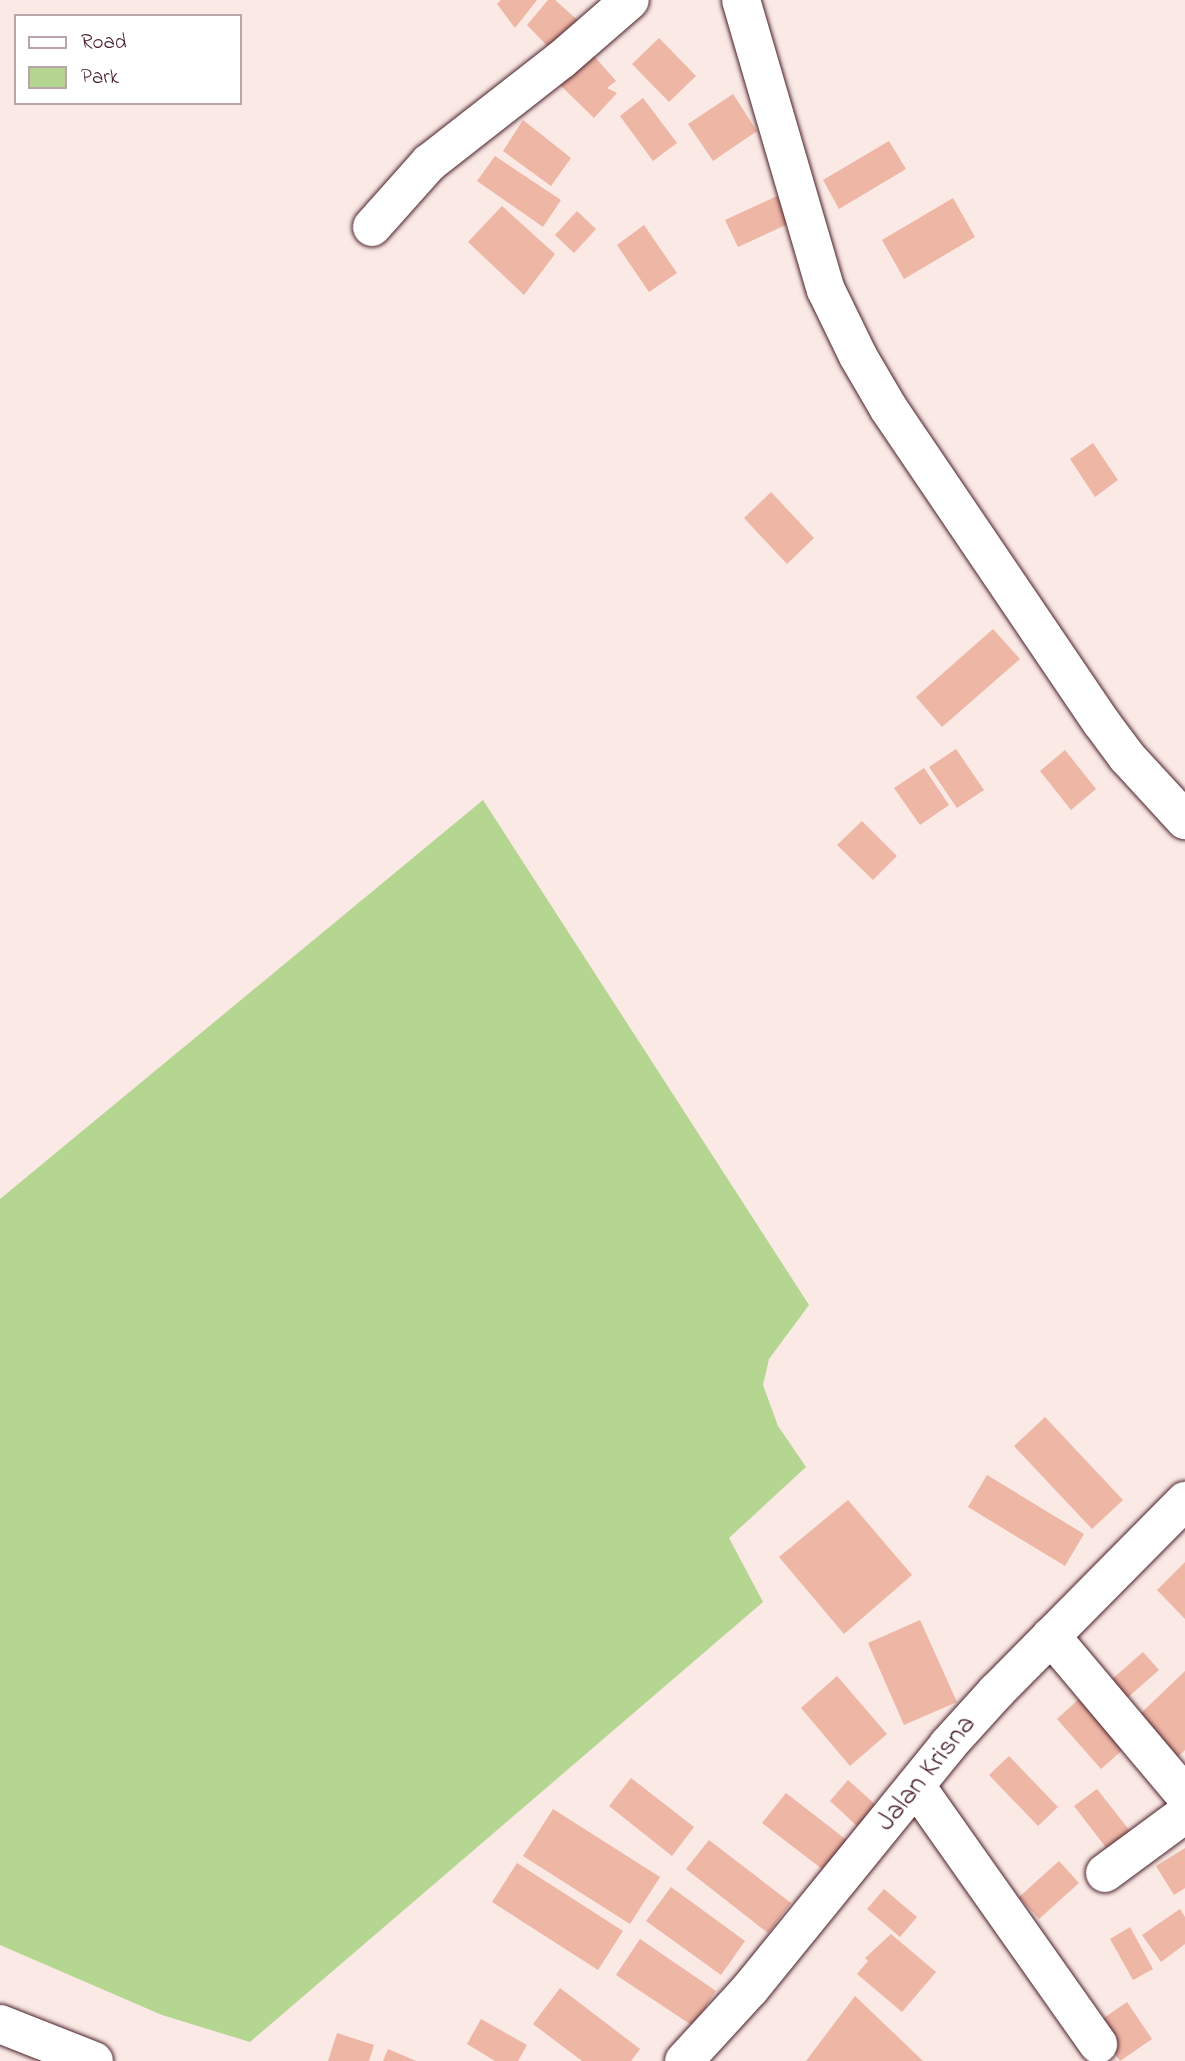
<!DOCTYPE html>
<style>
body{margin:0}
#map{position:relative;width:1185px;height:2061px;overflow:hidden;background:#fae9e4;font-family:"Indie Flower",sans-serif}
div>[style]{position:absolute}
.green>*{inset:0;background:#b4d690}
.building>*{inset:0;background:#eeb6a5}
.roads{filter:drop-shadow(0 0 2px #4a1f2b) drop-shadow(0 0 2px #4a1f2b)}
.minor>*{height:38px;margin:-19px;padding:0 19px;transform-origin:19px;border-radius:19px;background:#fff}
.major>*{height:38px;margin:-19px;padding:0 19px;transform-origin:19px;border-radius:19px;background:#fff}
span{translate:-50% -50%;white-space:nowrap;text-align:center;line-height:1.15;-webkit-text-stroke:6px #fff;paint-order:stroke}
.street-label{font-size:28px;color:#4a1f2b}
.legend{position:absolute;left:14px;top:14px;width:228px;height:91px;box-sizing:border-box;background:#fff;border:2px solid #b7a5aa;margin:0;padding:9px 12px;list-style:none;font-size:21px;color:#4a1f2b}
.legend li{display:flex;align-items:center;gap:14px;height:35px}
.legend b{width:35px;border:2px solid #b7a5aa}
</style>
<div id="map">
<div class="green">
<div style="clip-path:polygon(483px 800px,809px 1305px,769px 1359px,763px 1385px,778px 1426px,806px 1467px,729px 1538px,763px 1602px,250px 2042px,162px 2015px,0 1945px,0 1199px)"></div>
</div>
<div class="building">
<div style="clip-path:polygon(501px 0,537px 0,515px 28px,497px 4px)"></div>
<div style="clip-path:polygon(548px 0,555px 0,582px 24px,556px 55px,527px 25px)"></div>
<div style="clip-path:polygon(659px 38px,696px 76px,669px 102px,632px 64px)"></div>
<div style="clip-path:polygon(587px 48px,616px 81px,607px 88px,617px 93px,594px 118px,556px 81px)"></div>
<div style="clip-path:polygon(733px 94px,757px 131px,713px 161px,688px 124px)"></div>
<div style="clip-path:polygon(643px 98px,677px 143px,653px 161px,620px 116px)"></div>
<div style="clip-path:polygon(523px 120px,571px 158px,551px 186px,503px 151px)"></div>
<div style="clip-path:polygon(889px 141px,906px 169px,839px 209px,823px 180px)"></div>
<div style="clip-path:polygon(495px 156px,561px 200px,543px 227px,477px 181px)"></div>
<div style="clip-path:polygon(777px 196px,790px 223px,738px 247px,725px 220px)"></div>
<div style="clip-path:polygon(953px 198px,975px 237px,904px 279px,882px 240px)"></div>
<div style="clip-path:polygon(502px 206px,555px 254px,524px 295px,468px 242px)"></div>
<div style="clip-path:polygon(577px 211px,596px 229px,574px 253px,555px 235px)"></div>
<div style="clip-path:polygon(644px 225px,677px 273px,649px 292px,617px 245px)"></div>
<div style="clip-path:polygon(1093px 443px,1118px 480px,1095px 497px,1070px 459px)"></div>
<div style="clip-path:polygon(771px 492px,814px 538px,787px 564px,744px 518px)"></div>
<div style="clip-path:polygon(993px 629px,1020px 659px,942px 727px,916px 697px)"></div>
<div style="clip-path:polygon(956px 749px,984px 790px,957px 808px,929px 767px)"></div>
<div style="clip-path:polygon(1065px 750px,1096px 789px,1071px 810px,1040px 771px)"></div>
<div style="clip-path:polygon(924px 768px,949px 805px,920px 825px,894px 788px)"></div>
<div style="clip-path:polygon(862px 821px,897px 856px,873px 880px,837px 845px)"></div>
<div style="clip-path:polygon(1045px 1417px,1123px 1500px,1092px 1529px,1014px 1446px)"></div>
<div style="clip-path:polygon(987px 1475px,1084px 1534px,1065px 1566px,968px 1507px)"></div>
<div style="clip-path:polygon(848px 1500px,912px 1575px,844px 1634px,779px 1557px)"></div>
<div style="clip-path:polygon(1185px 1562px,1185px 1619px,1157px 1590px)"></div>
<div style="clip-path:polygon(920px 1620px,957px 1702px,904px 1725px,868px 1643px)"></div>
<div style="clip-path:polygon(1143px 1652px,1159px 1670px,1126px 1699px,1110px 1681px)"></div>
<div style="clip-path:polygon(1185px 1671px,1185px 1750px,1176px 1759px,1136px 1718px)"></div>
<div style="clip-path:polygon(837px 1676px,887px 1734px,850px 1766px,801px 1708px)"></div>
<div style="clip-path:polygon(1092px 1687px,1136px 1738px,1101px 1769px,1057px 1719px)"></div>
<div style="clip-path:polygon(1009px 1756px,1058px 1807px,1038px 1826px,989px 1775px)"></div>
<div style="clip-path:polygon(631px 1778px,694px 1827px,672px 1856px,609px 1806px)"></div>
<div style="clip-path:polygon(848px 1780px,887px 1815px,868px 1836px,830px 1801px)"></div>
<div style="clip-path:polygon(1097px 1789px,1137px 1840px,1114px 1858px,1074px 1806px)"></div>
<div style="clip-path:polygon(786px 1793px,853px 1845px,830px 1875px,762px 1823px)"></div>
<div style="clip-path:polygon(553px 1809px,660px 1877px,630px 1924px,523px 1856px)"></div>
<div style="clip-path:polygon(709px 1840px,791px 1903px,768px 1933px,686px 1869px)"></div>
<div style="clip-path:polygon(1185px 1848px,1185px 1888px,1174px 1895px,1156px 1866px)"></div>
<div style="clip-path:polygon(1059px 1861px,1079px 1883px,1039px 1919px,1019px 1897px)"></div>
<div style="clip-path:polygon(517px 1863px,623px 1931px,598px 1970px,492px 1902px)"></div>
<div style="clip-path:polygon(671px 1887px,745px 1941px,721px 1975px,646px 1921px)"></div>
<div style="clip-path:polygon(884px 1889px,917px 1917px,900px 1937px,867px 1909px)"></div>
<div style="clip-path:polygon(1180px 1909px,1185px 1917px,1185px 1944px,1161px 1962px,1142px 1935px)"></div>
<div style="clip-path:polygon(1130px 1927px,1153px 1969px,1133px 1980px,1110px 1939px)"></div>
<div style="clip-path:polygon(891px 1934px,936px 1972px,902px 2012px,857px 1974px,868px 1961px,865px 1958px)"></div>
<div style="clip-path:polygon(640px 1939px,716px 1991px,693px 2026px,616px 1975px)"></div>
<div style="clip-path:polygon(560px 1988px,640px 2049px,631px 2061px,582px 2061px,533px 2024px)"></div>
<div style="clip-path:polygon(855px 1996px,923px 2061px,806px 2061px)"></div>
<div style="clip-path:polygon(1127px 2002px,1152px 2039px,1120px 2061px,1095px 2024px)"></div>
<div style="clip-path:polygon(481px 2019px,527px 2045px,518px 2061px,495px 2061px,467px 2044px)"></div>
<div style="clip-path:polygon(337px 2033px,374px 2045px,369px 2061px,328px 2061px)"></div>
<div style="clip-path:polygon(388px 2049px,416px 2061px,383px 2061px)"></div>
</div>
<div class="roads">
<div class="minor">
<div style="left:741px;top:0;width:302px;rotate:73.7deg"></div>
<div style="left:826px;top:290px;width:73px;rotate:64.1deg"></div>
<div style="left:858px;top:356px;width:61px;rotate:59.7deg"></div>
<div style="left:889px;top:409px;width:378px;rotate:55.9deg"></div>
<div style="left:1101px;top:722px;width:44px;rotate:53.4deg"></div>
<div style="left:1127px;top:757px;width:86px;rotate:47.4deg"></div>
<div style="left:372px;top:227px;width:86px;rotate:-48.3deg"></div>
<div style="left:429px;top:163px;width:167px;rotate:-38deg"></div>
<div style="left:561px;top:60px;width:91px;rotate:-41deg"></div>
<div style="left:1051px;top:1636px;width:208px;rotate:49.9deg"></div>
<div style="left:916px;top:1786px;width:316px;rotate:54.8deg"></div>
<div style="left:1105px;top:1873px;width:99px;rotate:-36.4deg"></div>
<div style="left:684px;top:2061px;width:98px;rotate:-47.5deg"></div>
<div style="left:750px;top:1989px;width:314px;rotate:-50.9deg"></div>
<div style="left:948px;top:1745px;width:72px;rotate:-47.8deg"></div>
<div style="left:996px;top:1692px;width:269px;rotate:-45.3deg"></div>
</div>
<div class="major">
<div style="left:0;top:2024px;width:101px;rotate:21.5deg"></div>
</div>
</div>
<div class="street-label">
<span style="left:927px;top:1774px;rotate:-51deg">Jalan Krisna</span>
</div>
<ul class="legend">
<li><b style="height:9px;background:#fff"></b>Road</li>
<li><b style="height:19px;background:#b4d690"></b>Park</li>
</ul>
</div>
